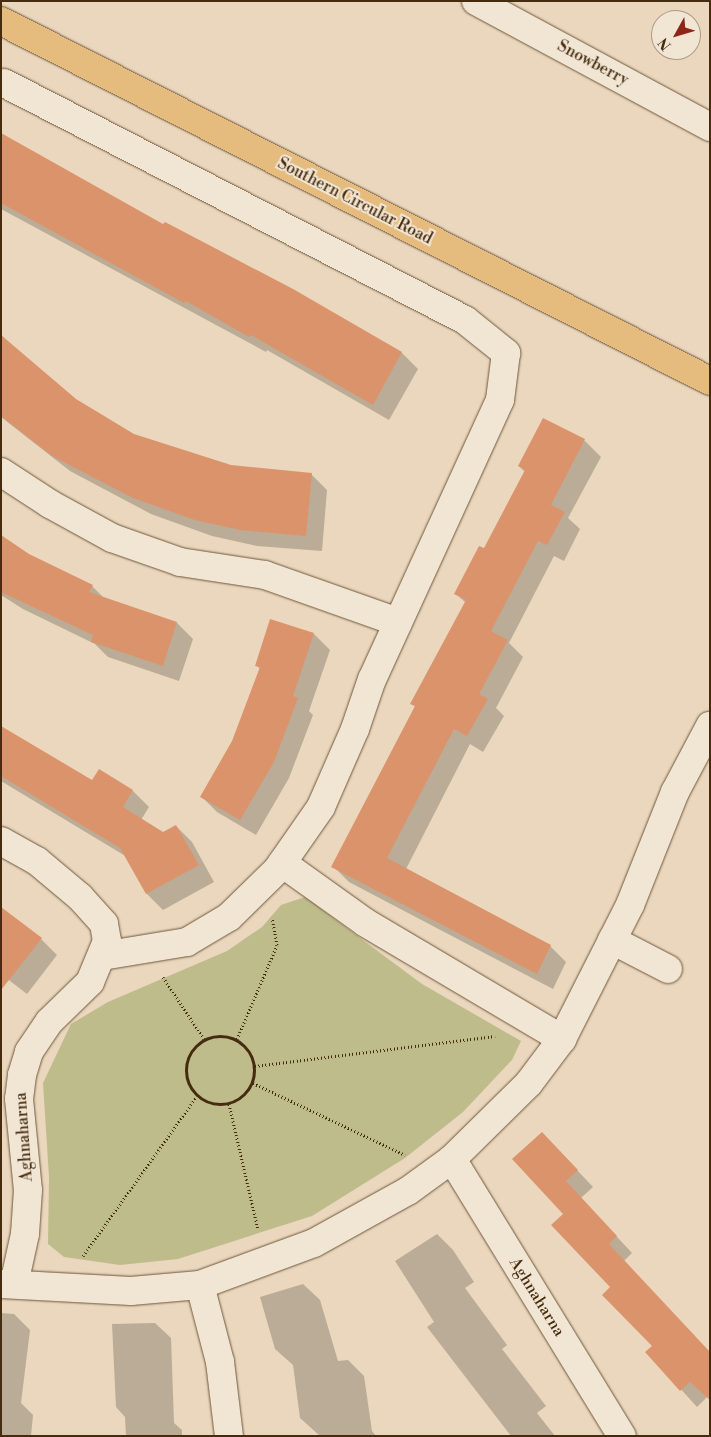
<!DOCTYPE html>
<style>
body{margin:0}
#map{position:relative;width:711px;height:1437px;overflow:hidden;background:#ead7bd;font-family:"Libre Bodoni",serif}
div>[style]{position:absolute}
.green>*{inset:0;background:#bfbc8c}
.shadow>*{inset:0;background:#0003}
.building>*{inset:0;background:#db936c}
.path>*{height:3px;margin-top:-1.5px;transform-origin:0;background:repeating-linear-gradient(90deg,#462c0f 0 1px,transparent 0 3.5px)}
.path>.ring{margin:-1.5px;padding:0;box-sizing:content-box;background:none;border:3px solid #462c0f;border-radius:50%}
.roads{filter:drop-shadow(0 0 1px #6f573a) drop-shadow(0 0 1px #6f573a)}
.minor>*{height:28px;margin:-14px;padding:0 14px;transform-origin:14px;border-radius:14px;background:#f1e5d4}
.major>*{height:28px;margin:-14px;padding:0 14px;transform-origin:14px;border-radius:14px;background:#e5bc7e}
span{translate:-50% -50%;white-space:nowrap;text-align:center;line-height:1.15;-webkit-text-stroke:4px #f1e5d4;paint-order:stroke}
.street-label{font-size:16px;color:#462c0f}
.frame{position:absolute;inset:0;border:2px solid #462c0f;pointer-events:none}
.north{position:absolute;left:651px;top:10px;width:50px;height:50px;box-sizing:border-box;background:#f1e5d4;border:1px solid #ad9b85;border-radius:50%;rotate:231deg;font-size:14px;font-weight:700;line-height:20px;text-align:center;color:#462c0f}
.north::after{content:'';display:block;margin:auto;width:18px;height:22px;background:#8f2418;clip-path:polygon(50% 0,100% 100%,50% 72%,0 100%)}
</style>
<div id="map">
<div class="green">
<div style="clip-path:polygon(305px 897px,422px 984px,521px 1041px,512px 1060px,463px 1112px,405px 1158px,312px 1216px,178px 1259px,120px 1265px,64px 1257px,48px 1244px,49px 1177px,43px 1083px,71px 1024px,108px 1002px,227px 951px,262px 927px,281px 905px)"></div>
</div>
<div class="shadow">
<div style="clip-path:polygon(1px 135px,164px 226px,293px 291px,402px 353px,418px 369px,389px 420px,267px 350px,266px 352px,1px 209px)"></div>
<div style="clip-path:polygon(1px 335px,38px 372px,76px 400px,134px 435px,231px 466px,311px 474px,327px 490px,322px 551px,257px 546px,212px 536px,151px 514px,70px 471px,1px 417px)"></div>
<div style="clip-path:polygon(543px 419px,584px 440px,601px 457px,568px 518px,580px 529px,564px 561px,554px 556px,509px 643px,523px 657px,496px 708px,504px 716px,483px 752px,470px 744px,406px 869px,550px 946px,566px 962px,553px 989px,349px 882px,333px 866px,415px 707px,412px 703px,466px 603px,456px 594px,484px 550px,525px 472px,519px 466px)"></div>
<div style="clip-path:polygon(1px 537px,29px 555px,92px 586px,105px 599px,177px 623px,193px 639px,179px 681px,108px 657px,95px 644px,23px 609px,1px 595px)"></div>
<div style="clip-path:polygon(314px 634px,330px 650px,309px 711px,313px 715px,289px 778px,256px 835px,217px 812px,201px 796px,233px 741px,260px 669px,256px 665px)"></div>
<div style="clip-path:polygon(1px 727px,92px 782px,99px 771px,133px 791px,149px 807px,141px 820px,163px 833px,176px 826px,192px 842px,214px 882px,163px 910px,147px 894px,127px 857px,1px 781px)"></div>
<div style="clip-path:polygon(41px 939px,57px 955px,27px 994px,1px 974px)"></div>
<div style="clip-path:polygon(558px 1150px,593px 1187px,581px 1198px,632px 1253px,624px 1261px,707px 1397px,697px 1407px,647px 1352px,654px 1346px,564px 1214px)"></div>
<div style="clip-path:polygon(437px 1234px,453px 1250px,474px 1282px,465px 1288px,507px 1345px,502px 1349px,546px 1406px,537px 1413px,555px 1436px,511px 1436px,427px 1327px,434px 1322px,395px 1261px)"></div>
<div style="clip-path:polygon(303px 1284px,320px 1300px,338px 1361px,348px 1360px,364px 1376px,372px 1431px,376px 1436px,320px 1436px,300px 1418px,293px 1365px,275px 1349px,260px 1297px)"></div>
<div style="clip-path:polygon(1px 1313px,14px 1314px,30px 1330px,21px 1403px,33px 1415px,31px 1436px,1px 1436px)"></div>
<div style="clip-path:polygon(155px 1323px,171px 1338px,174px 1423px,182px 1430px,182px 1436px,126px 1436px,125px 1417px,116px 1407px,112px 1324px)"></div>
</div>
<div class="building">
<div style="clip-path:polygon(1px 133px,163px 224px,165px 222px,293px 289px,402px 352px,373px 405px,251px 335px,249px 337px,186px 301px,184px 303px,1px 203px)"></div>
<div style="clip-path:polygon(1px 335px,76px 399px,134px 434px,231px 465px,312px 473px,306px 536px,240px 530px,195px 520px,133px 498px,52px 456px,1px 416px)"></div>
<div style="clip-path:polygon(543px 418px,585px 439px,551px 505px,565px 512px,547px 545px,538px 541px,491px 631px,508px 640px,479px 694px,488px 699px,467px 736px,454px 729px,387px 858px,551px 945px,537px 974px,331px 867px,415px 706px,410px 704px,466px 600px,454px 594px,479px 546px,484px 548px,525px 470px,518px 466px)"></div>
<div style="clip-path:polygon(1px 535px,29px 554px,93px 585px,89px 592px,177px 622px,163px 666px,91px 642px,93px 635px,1px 592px)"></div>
<div style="clip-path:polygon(270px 619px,314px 633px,293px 696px,298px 698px,274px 762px,240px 820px,200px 797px,232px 741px,260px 667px,255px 666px)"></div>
<div style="clip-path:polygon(1px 726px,92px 780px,99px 769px,133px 790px,123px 807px,163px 832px,176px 825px,199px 865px,146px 894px,120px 848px,1px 776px)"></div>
<div style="clip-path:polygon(1px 907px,42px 938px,1px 990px)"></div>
<div style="clip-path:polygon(542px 1132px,578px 1170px,566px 1181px,617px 1236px,609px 1244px,710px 1352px,710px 1400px,690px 1382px,680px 1391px,645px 1352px,652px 1346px,602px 1295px,610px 1287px,551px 1225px,563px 1214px,512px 1159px)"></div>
</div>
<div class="path">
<div style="left:163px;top:977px;width:74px;rotate:56.5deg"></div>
<div class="ring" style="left:186px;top:1036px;width:65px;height:65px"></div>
<div style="left:237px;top:1039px;width:102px;rotate:-66.9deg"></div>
<div style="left:277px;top:945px;width:27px;rotate:-100deg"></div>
<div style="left:255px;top:1066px;width:242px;rotate:-7.1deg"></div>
<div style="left:253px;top:1083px;width:168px;rotate:25.3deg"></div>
<div style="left:229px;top:1104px;width:129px;rotate:77deg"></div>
<div style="left:83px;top:1256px;width:196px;rotate:-54.5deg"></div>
</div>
<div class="roads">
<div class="minor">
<div style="left:476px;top:1px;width:266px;rotate:28.3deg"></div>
<div style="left:4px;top:83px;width:518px;rotate:27.21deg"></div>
<div style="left:465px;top:320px;width:53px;rotate:38.8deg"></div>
<div style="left:506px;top:353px;width:47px;rotate:97.3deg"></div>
<div style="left:500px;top:400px;width:307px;rotate:114.6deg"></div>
<div style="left:372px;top:679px;width:53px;rotate:108.8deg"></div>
<div style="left:355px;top:729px;width:85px;rotate:113.6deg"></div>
<div style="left:321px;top:807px;width:77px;rotate:124.9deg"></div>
<div style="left:277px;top:870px;width:67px;rotate:135.6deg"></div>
<div style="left:229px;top:917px;width:49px;rotate:149.2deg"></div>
<div style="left:187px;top:942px;width:86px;rotate:170.6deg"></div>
<div style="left:1px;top:472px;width:59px;rotate:33.1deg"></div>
<div style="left:50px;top:504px;width:71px;rotate:28.7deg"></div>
<div style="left:112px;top:538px;width:72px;rotate:19.4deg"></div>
<div style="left:180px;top:562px;width:86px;rotate:8.7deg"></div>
<div style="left:265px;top:575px;width:141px;rotate:19.5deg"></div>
<div style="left:1px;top:841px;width:41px;rotate:29.1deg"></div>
<div style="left:37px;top:861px;width:56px;rotate:39.9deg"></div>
<div style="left:80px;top:897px;width:36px;rotate:48deg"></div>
<div style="left:104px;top:924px;width:17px;rotate:80deg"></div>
<div style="left:107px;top:941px;width:44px;rotate:112.5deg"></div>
<div style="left:90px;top:982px;width:57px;rotate:135.7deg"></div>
<div style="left:49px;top:1022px;width:36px;rotate:124deg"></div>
<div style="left:29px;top:1052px;width:24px;rotate:107deg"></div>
<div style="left:22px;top:1075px;width:24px;rotate:97deg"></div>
<div style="left:19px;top:1099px;width:91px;rotate:84.4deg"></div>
<div style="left:28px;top:1190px;width:44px;rotate:93.9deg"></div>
<div style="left:25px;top:1234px;width:51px;rotate:102.4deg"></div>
<div style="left:282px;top:863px;width:103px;rotate:35.5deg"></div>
<div style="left:366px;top:923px;width:228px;rotate:30.6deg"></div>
<div style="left:612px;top:940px;width:63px;rotate:27.4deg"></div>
<div style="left:452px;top:1159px;width:325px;rotate:58.5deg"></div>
<div style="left:1px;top:1284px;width:130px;rotate:3.1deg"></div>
<div style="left:131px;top:1291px;width:69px;rotate:-5deg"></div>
<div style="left:200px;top:1285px;width:121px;rotate:-20.2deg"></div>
<div style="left:314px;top:1243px;width:107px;rotate:-29deg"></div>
<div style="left:408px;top:1191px;width:54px;rotate:-36deg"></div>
<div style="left:452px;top:1159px;width:108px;rotate:-44.6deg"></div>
<div style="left:529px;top:1083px;width:55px;rotate:-53.1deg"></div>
<div style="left:562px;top:1039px;width:150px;rotate:-63.1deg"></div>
<div style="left:630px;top:905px;width:122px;rotate:-68.3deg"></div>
<div style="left:675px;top:792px;width:75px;rotate:-62.1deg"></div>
<div style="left:200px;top:1285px;width:80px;rotate:75.4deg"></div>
<div style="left:220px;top:1362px;width:75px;rotate:83.1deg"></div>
</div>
<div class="major">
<div style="left:1px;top:21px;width:795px;rotate:26.92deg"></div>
</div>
</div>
<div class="street-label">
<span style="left:593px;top:63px;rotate:28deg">Snowberry</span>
<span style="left:355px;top:201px;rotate:27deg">Southern Circular Road</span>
<span style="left:24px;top:1137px;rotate:-94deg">Aghnaharna</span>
<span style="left:537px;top:1297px;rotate:58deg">Aghnaharna</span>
</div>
<div class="frame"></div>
<div class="north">N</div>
</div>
